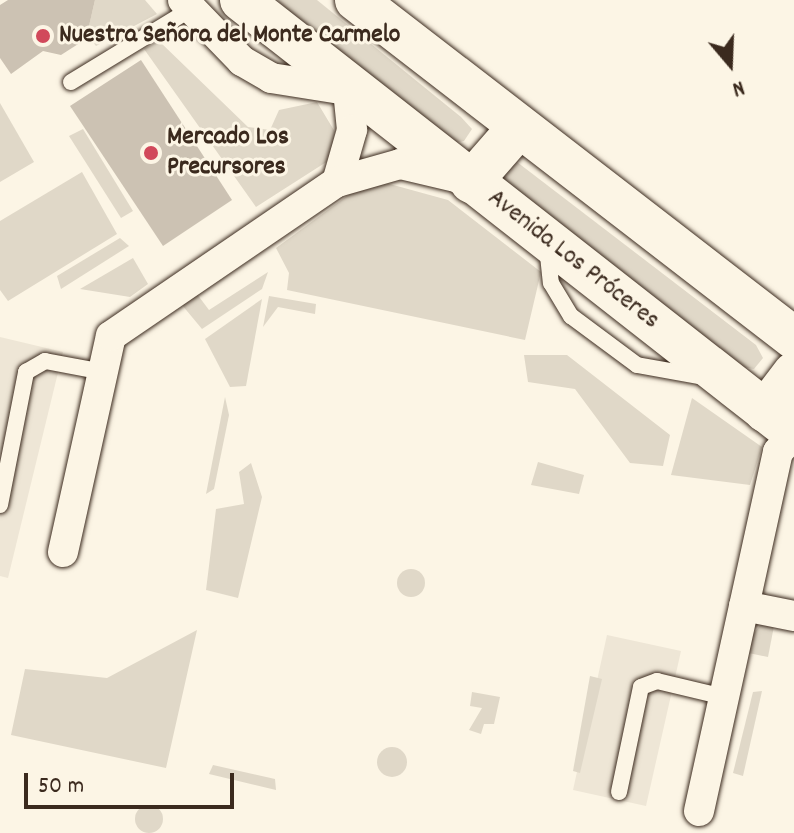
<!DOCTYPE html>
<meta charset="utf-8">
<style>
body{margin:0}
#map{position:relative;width:794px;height:833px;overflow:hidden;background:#fcf5e5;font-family:Dekko,sans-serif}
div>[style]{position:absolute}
.built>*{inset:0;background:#eee6d6}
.green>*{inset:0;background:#e0d8c8}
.round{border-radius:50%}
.building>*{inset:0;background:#ccc2b3}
.roads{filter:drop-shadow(0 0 2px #3b2a1e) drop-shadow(0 0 2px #3b2a1e)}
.service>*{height:16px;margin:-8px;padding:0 8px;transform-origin:8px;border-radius:8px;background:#fcf5e5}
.minor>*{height:30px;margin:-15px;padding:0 15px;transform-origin:15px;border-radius:15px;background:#fcf5e5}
.secondary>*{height:42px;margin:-21px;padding:0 21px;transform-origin:21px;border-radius:21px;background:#fcf5e5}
.dots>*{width:22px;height:22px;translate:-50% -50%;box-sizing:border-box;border:4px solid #fcf5e5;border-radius:50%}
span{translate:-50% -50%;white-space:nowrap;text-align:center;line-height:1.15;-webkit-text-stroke:6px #fcf5e5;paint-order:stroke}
.poi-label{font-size:26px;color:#3b2a1e;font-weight:700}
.left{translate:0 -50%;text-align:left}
.street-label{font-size:26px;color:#3b2a1e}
.north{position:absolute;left:690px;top:24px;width:80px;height:80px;-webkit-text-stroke:6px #fcf5e5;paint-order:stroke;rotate:161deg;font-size:22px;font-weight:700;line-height:32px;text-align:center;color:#3b2a1e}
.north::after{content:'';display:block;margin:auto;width:28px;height:36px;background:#3b2a1e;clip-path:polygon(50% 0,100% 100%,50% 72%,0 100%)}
.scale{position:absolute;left:24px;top:773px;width:210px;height:36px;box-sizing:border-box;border:4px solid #3b2a1e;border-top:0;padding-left:10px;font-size:24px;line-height:28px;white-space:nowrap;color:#3b2a1e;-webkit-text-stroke:6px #fcf5e5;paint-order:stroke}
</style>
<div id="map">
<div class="built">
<div style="clip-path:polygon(0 337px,63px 352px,8px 578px,0 576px)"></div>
<div style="clip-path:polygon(607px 635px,681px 651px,646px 806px,573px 790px)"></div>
</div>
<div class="green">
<div style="clip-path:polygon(95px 0,145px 0,157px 14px,96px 46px,87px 34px)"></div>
<div style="clip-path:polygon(277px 0,317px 0,461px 117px,472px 129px,464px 141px,454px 143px,386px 99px)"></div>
<div style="clip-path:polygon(159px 41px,248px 127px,270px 130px,279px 110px,317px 102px,335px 132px,331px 159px,256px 207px,144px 49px)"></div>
<div style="clip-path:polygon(0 103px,34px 162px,0 182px)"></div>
<div style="clip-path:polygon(83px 129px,133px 211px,121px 218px,69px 136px)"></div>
<div style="clip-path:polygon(517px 162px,756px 345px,763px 358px,754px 369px,736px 366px,499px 177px)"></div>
<div style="clip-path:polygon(82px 172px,117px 234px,8px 301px,0 290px,0 221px)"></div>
<div style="clip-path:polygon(386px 183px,448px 200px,541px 272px,525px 340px,287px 290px,289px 273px,276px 248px,351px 193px)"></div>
<div style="clip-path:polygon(120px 238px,129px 246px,61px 289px,57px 276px)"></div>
<div style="clip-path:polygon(133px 258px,148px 284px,130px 297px,80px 289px)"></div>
<div style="clip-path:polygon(268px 272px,262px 289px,202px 329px,177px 299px,194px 290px,209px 310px)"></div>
<div style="clip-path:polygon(269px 296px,316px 304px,315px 314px,278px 307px,263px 327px)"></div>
<div style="clip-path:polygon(262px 299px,246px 386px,230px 387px,205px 339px)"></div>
<div style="clip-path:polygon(524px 355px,567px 355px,670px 435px,663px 466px,630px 463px,575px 389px,528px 382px)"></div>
<div style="clip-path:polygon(225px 397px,229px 415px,214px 489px,206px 494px)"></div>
<div style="clip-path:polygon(692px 398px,762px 447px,750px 485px,671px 475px)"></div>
<div style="clip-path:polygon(538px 462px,584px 475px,579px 494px,531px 485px)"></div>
<div style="clip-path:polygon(251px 463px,262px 497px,238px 598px,206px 590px,216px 509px,244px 504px,239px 472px)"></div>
<div class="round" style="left:397px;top:569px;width:28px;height:28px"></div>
<div style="clip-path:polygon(763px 622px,774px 626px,768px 657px,739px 651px)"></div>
<div style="clip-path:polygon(197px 630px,166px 768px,11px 735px,25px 669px,107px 678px)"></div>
<div style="clip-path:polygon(590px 676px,602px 679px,580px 773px,573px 771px)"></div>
<div style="clip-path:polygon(762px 691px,743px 776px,733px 773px,753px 692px)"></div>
<div style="clip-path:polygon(472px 692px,500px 697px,494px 724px,484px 724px,481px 734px,469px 730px,482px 708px,470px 706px)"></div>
<div class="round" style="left:377px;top:747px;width:30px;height:30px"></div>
<div style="clip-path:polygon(213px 765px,275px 779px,276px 790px,209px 774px)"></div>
<div class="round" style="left:135px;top:805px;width:28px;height:28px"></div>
</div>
<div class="building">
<div style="clip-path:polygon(8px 0,95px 0,86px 39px,61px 55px,43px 51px,11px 74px,0 58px,0 5px)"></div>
<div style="clip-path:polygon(141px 60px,232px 200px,163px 246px,70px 106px)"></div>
</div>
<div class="roads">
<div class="service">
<div style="left:71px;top:82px;width:140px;rotate:-31.3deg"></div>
<div style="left:547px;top:246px;width:37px;rotate:84deg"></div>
<div style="left:551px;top:283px;width:39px;rotate:59deg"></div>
<div style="left:571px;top:316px;width:82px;rotate:36.6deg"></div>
<div style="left:637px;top:365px;width:73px;rotate:10.2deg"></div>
<div style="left:0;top:505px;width:136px;rotate:-78.9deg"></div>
<div style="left:26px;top:372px;width:22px;rotate:-30deg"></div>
<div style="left:45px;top:361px;width:59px;rotate:10.7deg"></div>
<div style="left:619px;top:792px;width:107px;rotate:-78.2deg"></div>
<div style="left:641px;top:687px;width:17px;rotate:-21deg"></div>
<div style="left:657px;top:681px;width:69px;rotate:13.4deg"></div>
</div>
<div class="minor">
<div style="left:183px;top:0;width:85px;rotate:46deg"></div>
<div style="left:242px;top:61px;width:34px;rotate:30deg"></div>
<div style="left:271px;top:78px;width:78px;rotate:8.9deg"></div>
<div style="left:348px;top:90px;width:40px;rotate:84.3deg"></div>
<div style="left:352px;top:130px;width:54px;rotate:106.1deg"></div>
<div style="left:63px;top:552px;width:221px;rotate:-77.5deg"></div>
<div style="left:111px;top:336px;width:273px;rotate:-34.3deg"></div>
<div style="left:337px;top:182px;width:66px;rotate:-15.9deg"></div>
<div style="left:400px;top:164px;width:62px;rotate:13.1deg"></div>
<div style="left:744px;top:606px;width:51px;rotate:11.3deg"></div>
<div style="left:699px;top:811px;width:368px;rotate:-77.6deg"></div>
<div style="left:778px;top:452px;width:24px;rotate:-48deg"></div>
</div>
<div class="secondary">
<div style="left:241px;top:0;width:702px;rotate:38.06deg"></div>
<div style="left:356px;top:0;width:553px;rotate:37.66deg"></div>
<div style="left:471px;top:182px;width:73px;rotate:-48.9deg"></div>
<div style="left:765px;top:411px;width:48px;rotate:-52.7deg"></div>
</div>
</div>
<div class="dots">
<div style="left:43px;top:36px;background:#d1495b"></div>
<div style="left:151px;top:153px;background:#d1495b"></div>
</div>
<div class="poi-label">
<span class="left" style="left:59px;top:36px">Nuestra Señora del Monte Carmelo</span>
<span class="left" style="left:167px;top:153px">Mercado Los<br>Precursores</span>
</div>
<div class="street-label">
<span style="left:573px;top:260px;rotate:38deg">Avenida Los Próceres</span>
</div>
<div class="north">N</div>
<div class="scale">50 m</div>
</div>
